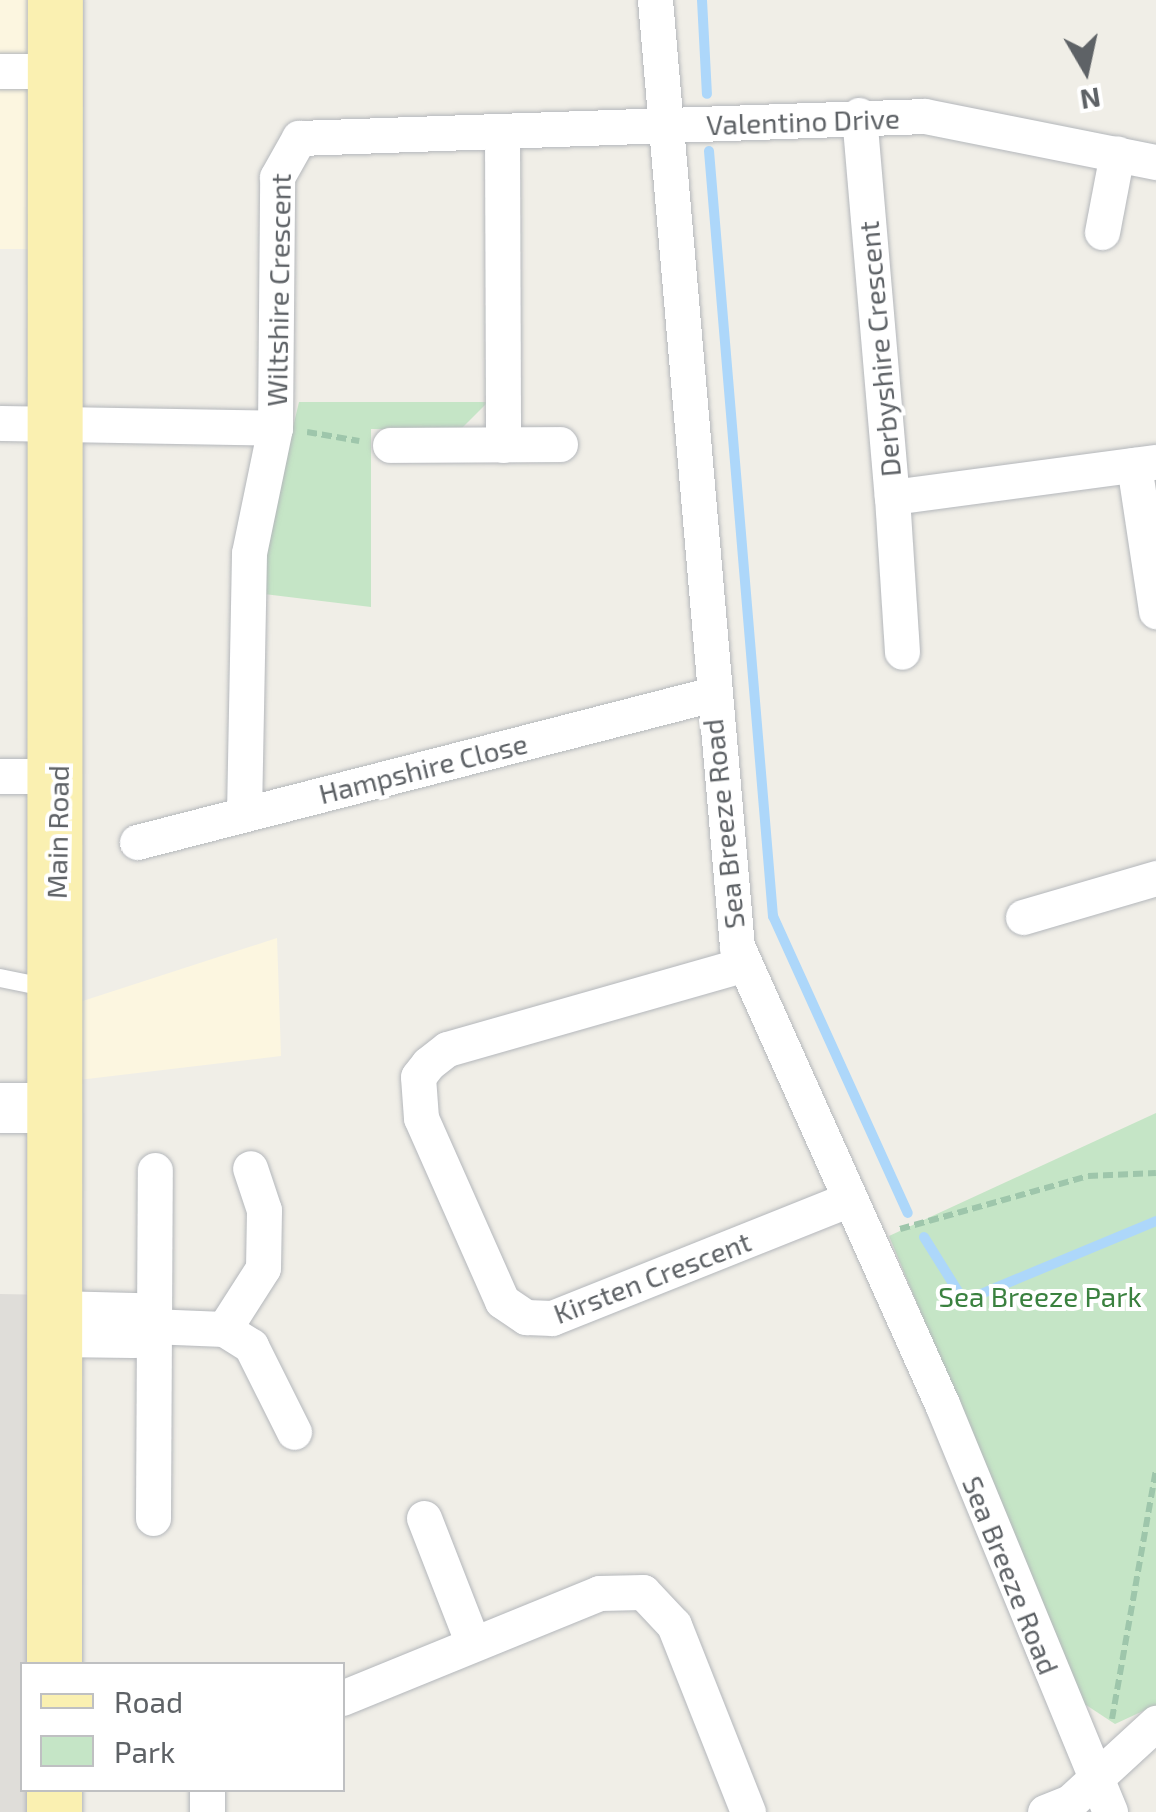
<!DOCTYPE html>
<style>
body{margin:0}
#map{position:relative;width:1156px;height:1812px;overflow:hidden;background:#f0eee7;font-family:"Exo 2",sans-serif}
div>[style]{position:absolute}
.commercial>*{inset:0;background:#fcf6e0}
.industrial>*{inset:0;background:#dfddd9}
.green>*{inset:0;background:#c5e5c6}
.stream>*{height:10px;margin:-5px;padding:0 5px;transform-origin:5px;border-radius:5px;background:#add7fa}
.path>*{height:6px;margin-top:-3px;transform-origin:0;background:repeating-linear-gradient(90deg,#9ec6ab 0 10px,transparent 0 15px)}
.roads{filter:drop-shadow(0 0 2px #b4b7bb) drop-shadow(0 0 2px #b4b7bb)}
.service>*{height:18px;margin:-9px;padding:0 9px;transform-origin:9px;border-radius:9px;background:#fff}
.minor>*{height:35px;margin:-17.5px;padding:0 17.5px;transform-origin:17.5px;border-radius:17.5px;background:#fff}
.secondary>*{height:50px;margin:-25px;padding:0 25px;transform-origin:25px;border-radius:25px;background:#fff}
.primary>*{height:55px;margin:-27.5px;padding:0 27.5px;transform-origin:27.5px;border-radius:27.5px;background:#faf0b1}
span{translate:-50% -50%;white-space:nowrap;text-align:center;line-height:1.15;-webkit-text-stroke:8px #fff;paint-order:stroke}
.street-label{font-size:28px;color:#5e6266}
.park-label{font-size:28px;color:#3a813f}
.legend{position:absolute;left:20px;top:1662px;width:325px;height:130px;box-sizing:border-box;background:#fff;border:2px solid #bfc0c2;margin:0;padding:12px 18px;list-style:none;font-size:30px;color:#5e6266}
.legend li{display:flex;align-items:center;gap:20px;height:50px}
.legend b{width:50px;border:2px solid #bfc0c2}
.north{position:absolute;left:1036px;top:20px;width:100px;height:100px;-webkit-text-stroke:8px #fff;paint-order:stroke;rotate:171deg;font-size:28px;font-weight:700;line-height:40px;text-align:center;color:#5e6266}
.north::after{content:'';display:block;margin:auto;width:35px;height:45px;background:#5e6266;clip-path:polygon(50% 0,100% 100%,50% 72%,0 100%)}
</style>
<div id="map">
<div class="commercial">
<div style="clip-path:polygon(0 0,55px 0,53px 249px,0 249px)"></div>
<div style="clip-path:polygon(277px 938px,281px 1056px,53px 1083px,55px 1010px)"></div>
</div>
<div class="industrial">
<div style="clip-path:polygon(0 1294px,54px 1295px,54px 1664px,22px 1664px,22px 1790px,54px 1790px,54px 1812px,0 1812px)"></div>
</div>
<div class="green">
<div style="clip-path:polygon(299px 402px,488px 402px,460px 430px,371px 429px,371px 607px,264px 594px,266px 539px)"></div>
<div style="clip-path:polygon(1156px 1113px,1156px 1705px,1115px 1724px,1083px 1703px,889px 1236px)"></div>
</div>
<div class="stream">
<div style="left:702px;top:0;width:94px;rotate:87deg"></div>
<div style="left:709px;top:151px;width:768px;rotate:85.22deg"></div>
<div style="left:773px;top:916px;width:326px;rotate:65.6deg"></div>
<div style="left:924px;top:1237px;width:75px;rotate:58deg"></div>
<div style="left:964px;top:1301px;width:208px;rotate:-22.6deg"></div>
</div>
<div class="path">
<div style="left:307px;top:432px;width:53px;rotate:9.8deg"></div>
<div style="left:900px;top:1229px;width:195px;rotate:-15.7deg"></div>
<div style="left:1088px;top:1176px;width:68px;rotate:-2.5deg"></div>
<div style="left:1112px;top:1719px;width:254px;rotate:-80deg"></div>
</div>
<div class="roads">
<div class="service">
<div style="left:0;top:978px;width:50px;rotate:11.5deg"></div>
</div>
<div class="minor">
<div style="left:655px;top:0;width:950px;rotate:85.05deg"></div>
<div style="left:737px;top:946px;width:502px;rotate:65.89deg"></div>
<div style="left:942px;top:1404px;width:441px;rotate:67.6deg"></div>
<div style="left:0;top:71px;width:55px"></div>
<div style="left:859px;top:115px;width:383px;rotate:85.1deg"></div>
<div style="left:892px;top:497px;width:266px;rotate:-7.6deg"></div>
<div style="left:502px;top:133px;width:312px;rotate:89.8deg"></div>
<div style="left:1102px;top:232px;width:80px;rotate:-79.2deg"></div>
<div style="left:0;top:423px;width:275px;rotate:1deg"></div>
<div style="left:390px;top:445px;width:170px;rotate:-0.3deg"></div>
<div style="left:1134px;top:465px;width:148px;rotate:81.4deg"></div>
<div style="left:892px;top:497px;width:155px;rotate:86.3deg"></div>
<div style="left:0;top:776px;width:59px"></div>
<div style="left:244px;top:814px;width:261px;rotate:-88.9deg"></div>
<div style="left:249px;top:553px;width:128px;rotate:-78.3deg"></div>
<div style="left:275px;top:428px;width:251px;rotate:-89.5deg"></div>
<div style="left:277px;top:177px;width:45px;rotate:-60.6deg"></div>
<div style="left:299px;top:138px;width:626px;rotate:-2.01deg"></div>
<div style="left:925px;top:116px;width:236px;rotate:11.3deg"></div>
<div style="left:137px;top:842px;width:591px;rotate:-14.41deg"></div>
<div style="left:1023px;top:917px;width:139px;rotate:-16.3deg"></div>
<div style="left:742px;top:965px;width:307px;rotate:164.1deg"></div>
<div style="left:447px;top:1049px;width:24px;rotate:142deg"></div>
<div style="left:428px;top:1064px;width:16px;rotate:128deg"></div>
<div style="left:418px;top:1077px;width:41px;rotate:85.8deg"></div>
<div style="left:421px;top:1118px;width:200px;rotate:66.1deg"></div>
<div style="left:502px;top:1301px;width:29px;rotate:34deg"></div>
<div style="left:526px;top:1317px;width:26px;rotate:2deg"></div>
<div style="left:552px;top:1318px;width:320px;rotate:-21.8deg"></div>
<div style="left:54px;top:1308px;width:80px;rotate:1.4deg"></div>
<div style="left:134px;top:1310px;width:23px;rotate:45deg"></div>
<div style="left:224px;top:1329px;width:32px;rotate:32deg"></div>
<div style="left:251px;top:1346px;width:96px;rotate:63.4deg"></div>
<div style="left:54px;top:1339px;width:79px;rotate:0.7deg"></div>
<div style="left:133px;top:1340px;width:22px;rotate:-39deg"></div>
<div style="left:150px;top:1326px;width:74px;rotate:2.3deg"></div>
<div style="left:224px;top:1329px;width:72px;rotate:-57.4deg"></div>
<div style="left:263px;top:1268px;width:58px;rotate:-89deg"></div>
<div style="left:264px;top:1210px;width:44px;rotate:-108.4deg"></div>
<div style="left:153px;top:1518px;width:348px;rotate:-89.7deg"></div>
<div style="left:424px;top:1518px;width:135px;rotate:68.7deg"></div>
<div style="left:342px;top:1698px;width:278px;rotate:-22.2deg"></div>
<div style="left:599px;top:1593px;width:44px;rotate:-1.3deg"></div>
<div style="left:643px;top:1592px;width:45px;rotate:46.8deg"></div>
<div style="left:674px;top:1625px;width:201px;rotate:68.4deg"></div>
<div style="left:207px;top:1812px;width:22px;rotate:-90deg"></div>
<div style="left:1045px;top:1812px;width:27px;rotate:-22deg"></div>
<div style="left:1070px;top:1802px;width:117px;rotate:-42.6deg"></div>
</div>
<div class="secondary">
<div style="left:0;top:1108px;width:53px"></div>
</div>
<div class="primary">
<div style="left:54px;top:1664px;width:1664px;rotate:-89.97deg"></div>
<div style="left:54px;top:1812px;width:22px;rotate:-90deg"></div>
</div>
</div>
<div class="street-label">
<span style="left:803px;top:121px;rotate:-2deg">Valentino Drive</span>
<span style="left:278px;top:290px;rotate:-89deg">Wiltshire Crescent</span>
<span style="left:879px;top:349px;rotate:-95deg">Derbyshire Crescent</span>
<span style="left:423px;top:768px;rotate:-14deg">Hampshire Close</span>
<span style="left:723px;top:824px;rotate:-96deg">Sea Breeze Road</span>
<span style="left:57px;top:832px;rotate:-89deg">Main Road</span>
<span style="left:652px;top:1277px;rotate:-21deg">Kirsten Crescent</span>
<span style="left:1011px;top:1575px;rotate:68deg">Sea Breeze Road</span>
</div>
<div class="park-label">
<span style="left:1040px;top:1296px">Sea Breeze Park</span>
</div>
<ul class="legend">
<li><b style="height:12px;background:#faf0b1"></b>Road</li>
<li><b style="height:28px;background:#c5e5c6"></b>Park</li>
</ul>
<div class="north">N</div>
</div>
